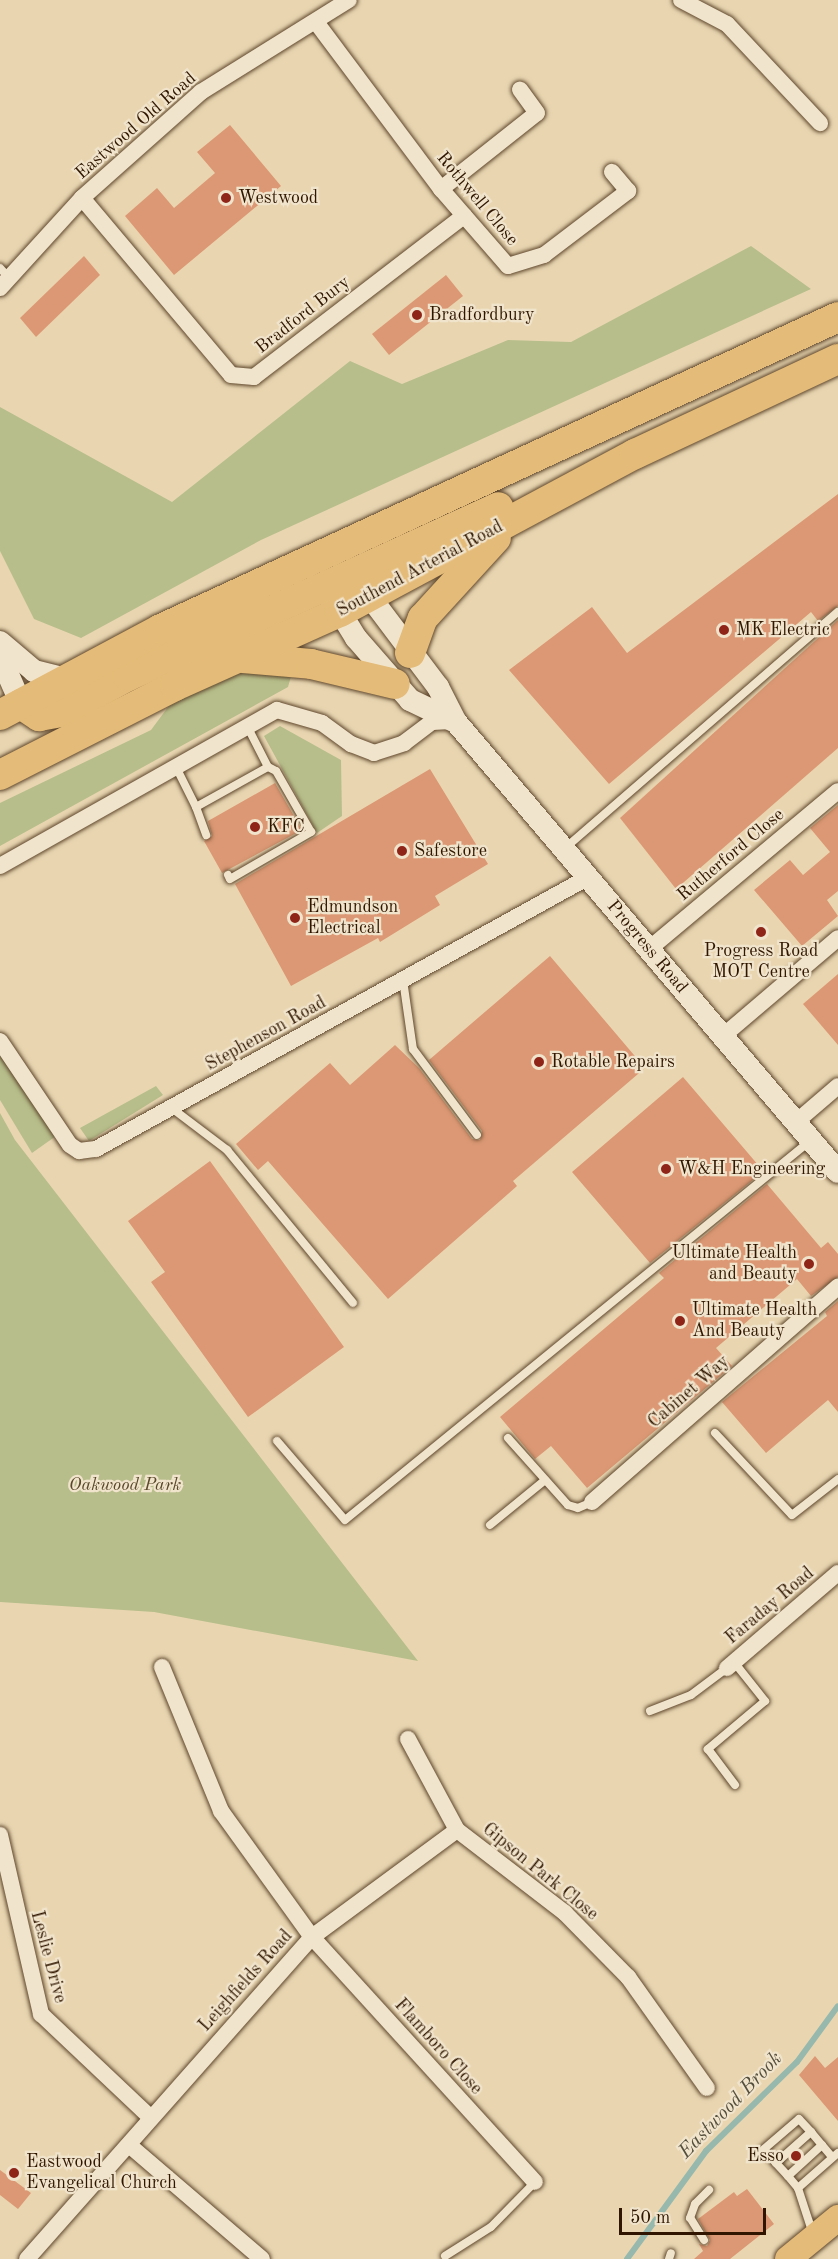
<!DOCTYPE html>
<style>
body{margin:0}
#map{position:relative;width:838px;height:2259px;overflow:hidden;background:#e9d6b1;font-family:"Old Standard TT",serif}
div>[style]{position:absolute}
.green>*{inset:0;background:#b7be8b}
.stream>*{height:6px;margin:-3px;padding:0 3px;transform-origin:3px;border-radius:3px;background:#97b9ad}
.building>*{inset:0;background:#dc9874}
.roads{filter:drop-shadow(0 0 2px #5e462c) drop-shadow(0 0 2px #5e462c)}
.lane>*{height:8px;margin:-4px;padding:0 4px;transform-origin:4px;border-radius:4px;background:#f1e4cc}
.street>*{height:16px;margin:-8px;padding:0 8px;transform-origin:8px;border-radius:8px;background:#f1e4cc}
.secondary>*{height:22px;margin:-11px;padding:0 11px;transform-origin:11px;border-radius:11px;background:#f1e4cc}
.primary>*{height:26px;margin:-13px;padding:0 13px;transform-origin:13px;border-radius:13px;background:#e4bb78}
.highway>*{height:30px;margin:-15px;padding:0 15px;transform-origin:15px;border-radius:15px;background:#e4bb78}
.dots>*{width:16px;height:16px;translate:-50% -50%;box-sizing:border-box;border:3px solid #f1e4cc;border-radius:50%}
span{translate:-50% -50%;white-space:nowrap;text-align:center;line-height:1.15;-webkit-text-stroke:4.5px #f1e4cc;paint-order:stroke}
.street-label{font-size:18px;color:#301600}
.poi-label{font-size:18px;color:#301600}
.left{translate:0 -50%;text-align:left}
.right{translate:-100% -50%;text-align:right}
.park-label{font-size:18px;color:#58482a;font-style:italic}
.water-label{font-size:20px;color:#544f3d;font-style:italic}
.scale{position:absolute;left:619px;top:2208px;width:147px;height:27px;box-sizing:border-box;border:3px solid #301600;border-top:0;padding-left:8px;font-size:18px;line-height:21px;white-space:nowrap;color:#301600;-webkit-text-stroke:4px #f1e4cc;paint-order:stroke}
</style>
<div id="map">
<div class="green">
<div style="clip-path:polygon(751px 246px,811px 289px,261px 540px,81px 638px,34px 619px,0 551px,0 407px,172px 502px,350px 361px,402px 384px,508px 340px,571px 342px)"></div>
<div style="clip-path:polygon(236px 669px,292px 673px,288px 687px,0 846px,0 803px,151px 730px,171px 703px)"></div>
<div style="clip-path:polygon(280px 726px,341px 760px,342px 816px,317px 833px,264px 736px)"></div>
<div style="clip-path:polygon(0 1043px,56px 1136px,32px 1153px,0 1100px)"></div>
<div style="clip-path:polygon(156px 1086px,163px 1095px,89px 1141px,80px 1128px)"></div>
<div style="clip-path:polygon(0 1113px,15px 1140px,418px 1661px,154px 1612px,0 1602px)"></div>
</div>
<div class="stream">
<div style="left:627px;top:2259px;width:134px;rotate:-53.8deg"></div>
<div style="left:706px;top:2151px;width:127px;rotate:-44.4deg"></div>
<div style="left:797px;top:2062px;width:69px;rotate:-53.8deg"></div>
</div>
<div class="building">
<div style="clip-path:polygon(230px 125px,281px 186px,174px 275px,125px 216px,157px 188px,174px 208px,215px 173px,197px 152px)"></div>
<div style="clip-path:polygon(84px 256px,100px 275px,36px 337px,20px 318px)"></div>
<div style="clip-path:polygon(446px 275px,463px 296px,389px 355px,372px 334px)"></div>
<div style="clip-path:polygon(838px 494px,838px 606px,818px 621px,811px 612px,609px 784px,509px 670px,592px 607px,627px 653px)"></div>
<div style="clip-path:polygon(838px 620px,838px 748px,676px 889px,620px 818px)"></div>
<div style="clip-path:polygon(430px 769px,488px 864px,435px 896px,440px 905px,380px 942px,378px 938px,291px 986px,235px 884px)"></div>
<div style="clip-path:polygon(275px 783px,302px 830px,222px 873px,204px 841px,212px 836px,208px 821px)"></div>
<div style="clip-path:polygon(838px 805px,838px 891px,827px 900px,838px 916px,802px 946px,754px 890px,790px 860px,803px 875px,830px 852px,810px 828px)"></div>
<div style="clip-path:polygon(550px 956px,645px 1068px,513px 1181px,517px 1186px,388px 1299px,268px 1161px,258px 1170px,236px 1144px,330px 1063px,350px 1085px,395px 1045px,419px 1068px,472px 1139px,480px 1140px,482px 1131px,429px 1060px)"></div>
<div style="clip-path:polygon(838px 974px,838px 1045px,803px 1004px)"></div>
<div style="clip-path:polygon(683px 1077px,759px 1166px,755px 1170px,759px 1175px,650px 1263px,572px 1172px)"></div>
<div style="clip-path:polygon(210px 1161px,344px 1347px,248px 1417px,151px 1282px,165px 1272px,128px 1221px)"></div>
<div style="clip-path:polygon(767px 1184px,821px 1248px,828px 1242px,838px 1254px,838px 1277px,811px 1296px,797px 1279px,716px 1348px,732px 1366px,587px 1488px,551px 1446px,535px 1459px,500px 1417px,664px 1278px,659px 1273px)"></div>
<div style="clip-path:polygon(838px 1301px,838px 1412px,828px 1400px,766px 1453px,722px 1402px,827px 1316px,825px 1312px)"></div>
<div style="clip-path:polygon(815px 2056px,825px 2068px,838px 2057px,838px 2121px,799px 2075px)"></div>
<div style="clip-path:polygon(0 2170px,31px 2193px,18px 2209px,0 2195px)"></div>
<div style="clip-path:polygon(747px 2189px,774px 2224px,730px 2259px,694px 2259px,703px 2251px,699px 2244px,707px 2246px,710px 2240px,698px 2219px,734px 2192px,737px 2196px)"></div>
</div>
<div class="roads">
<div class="lane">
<div style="left:0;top:268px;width:13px;rotate:48deg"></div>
<div style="left:176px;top:767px;width:45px;rotate:63.4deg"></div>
<div style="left:196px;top:807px;width:82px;rotate:-29.1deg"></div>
<div style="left:268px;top:767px;width:46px;rotate:-117.1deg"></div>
<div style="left:196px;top:807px;width:30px;rotate:70deg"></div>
<div style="left:564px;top:849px;width:362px;rotate:-40.9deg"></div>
<div style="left:228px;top:875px;width:4px;rotate:63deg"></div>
<div style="left:230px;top:879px;width:94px;rotate:-30.1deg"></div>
<div style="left:311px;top:832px;width:70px;rotate:-119.8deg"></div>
<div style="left:276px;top:771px;width:9px;rotate:-153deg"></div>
<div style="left:403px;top:980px;width:70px;rotate:81.8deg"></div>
<div style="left:413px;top:1049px;width:107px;rotate:53.3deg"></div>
<div style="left:173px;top:1109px;width:68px;rotate:37.2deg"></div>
<div style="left:227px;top:1150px;width:198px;rotate:50.5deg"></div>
<div style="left:715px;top:1433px;width:112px;rotate:46.8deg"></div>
<div style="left:792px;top:1515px;width:58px;rotate:-38deg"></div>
<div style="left:508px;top:1438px;width:90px;rotate:48.2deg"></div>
<div style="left:568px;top:1505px;width:10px;rotate:17deg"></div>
<div style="left:578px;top:1508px;width:15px;rotate:-23deg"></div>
<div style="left:277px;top:1441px;width:104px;rotate:49.3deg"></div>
<div style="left:345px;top:1520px;width:600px;rotate:-39.18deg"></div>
<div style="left:490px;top:1525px;width:71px;rotate:-39.3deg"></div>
<div style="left:734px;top:1662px;width:50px;rotate:51.5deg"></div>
<div style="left:765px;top:1701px;width:75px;rotate:139.9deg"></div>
<div style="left:708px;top:1749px;width:45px;rotate:53.1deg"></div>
<div style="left:650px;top:1711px;width:44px;rotate:-21.3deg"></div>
<div style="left:691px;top:1695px;width:45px;rotate:-36.9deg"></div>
<div style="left:776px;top:2163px;width:18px;rotate:-131deg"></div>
<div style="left:764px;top:2149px;width:46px;rotate:-40.6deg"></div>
<div style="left:799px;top:2119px;width:18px;rotate:47deg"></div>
<div style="left:788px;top:2176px;width:18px;rotate:-133deg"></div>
<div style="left:776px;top:2163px;width:47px;rotate:-41.5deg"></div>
<div style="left:811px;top:2132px;width:17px;rotate:50deg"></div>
<div style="left:798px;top:2188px;width:16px;rotate:-130deg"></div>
<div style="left:788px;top:2176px;width:46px;rotate:-42.4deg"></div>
<div style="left:822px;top:2145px;width:16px;rotate:50deg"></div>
<div style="left:813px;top:2234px;width:48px;rotate:-108.1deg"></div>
<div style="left:798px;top:2188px;width:53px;rotate:-41.2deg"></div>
<div style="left:704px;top:2240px;width:26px;rotate:-122deg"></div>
<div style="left:690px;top:2218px;width:15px;rotate:-70deg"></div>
<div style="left:695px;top:2204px;width:20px;rotate:-45deg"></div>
<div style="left:445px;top:2256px;width:54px;rotate:-32.2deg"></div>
<div style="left:491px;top:2227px;width:63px;rotate:-45.6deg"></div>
<div style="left:669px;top:2259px;width:6px;rotate:-72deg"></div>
</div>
<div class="street">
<div style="left:681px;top:0;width:52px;rotate:27.6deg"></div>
<div style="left:727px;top:24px;width:136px;rotate:46.8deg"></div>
<div style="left:316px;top:22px;width:209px;rotate:53.2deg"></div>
<div style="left:441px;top:189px;width:102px;rotate:49deg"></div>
<div style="left:508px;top:266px;width:38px;rotate:-17deg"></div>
<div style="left:544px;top:255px;width:106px;rotate:-37.3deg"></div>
<div style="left:628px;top:191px;width:25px;rotate:-130deg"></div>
<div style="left:441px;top:189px;width:122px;rotate:-38.4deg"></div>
<div style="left:537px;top:113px;width:29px;rotate:-126deg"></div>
<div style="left:82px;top:198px;width:231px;rotate:49.9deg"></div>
<div style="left:231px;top:375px;width:23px;rotate:5deg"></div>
<div style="left:254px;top:377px;width:265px;rotate:-37.5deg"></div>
<div style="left:0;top:288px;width:122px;rotate:-47.7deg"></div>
<div style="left:82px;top:198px;width:159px;rotate:-41.7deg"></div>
<div style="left:201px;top:92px;width:174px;rotate:-31.9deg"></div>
<div style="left:0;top:866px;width:318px;rotate:-29.4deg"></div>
<div style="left:277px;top:710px;width:47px;rotate:16.1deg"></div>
<div style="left:322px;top:723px;width:36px;rotate:36deg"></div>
<div style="left:351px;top:744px;width:25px;rotate:21deg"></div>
<div style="left:374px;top:753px;width:32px;rotate:-18deg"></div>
<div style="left:404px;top:743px;width:35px;rotate:-37deg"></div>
<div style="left:432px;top:722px;width:19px;rotate:-3deg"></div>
<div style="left:649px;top:949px;width:246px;rotate:-39.9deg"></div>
<div style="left:723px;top:1036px;width:151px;rotate:-40.4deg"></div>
<div style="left:0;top:1041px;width:125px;rotate:56.1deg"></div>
<div style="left:70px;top:1145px;width:11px;rotate:34deg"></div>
<div style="left:79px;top:1151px;width:17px;rotate:-7deg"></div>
<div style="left:96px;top:1149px;width:561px;rotate:-28.9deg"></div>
<div style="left:796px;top:1122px;width:55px;rotate:-40.6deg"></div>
<div style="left:592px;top:1502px;width:327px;rotate:-41.2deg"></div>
<div style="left:162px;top:1667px;width:156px;rotate:67.7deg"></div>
<div style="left:221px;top:1811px;width:155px;rotate:54.2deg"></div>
<div style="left:312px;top:1937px;width:331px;rotate:47.7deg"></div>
<div style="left:727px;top:1668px;width:146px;rotate:-40.6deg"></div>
<div style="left:408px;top:1739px;width:103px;rotate:61.7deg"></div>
<div style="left:0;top:1835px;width:184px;rotate:77.1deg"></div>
<div style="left:41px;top:2014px;width:150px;rotate:43.4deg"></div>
<div style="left:129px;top:2145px;width:175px;rotate:40.6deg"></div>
<div style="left:27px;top:2259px;width:430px;rotate:-48.5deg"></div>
<div style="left:312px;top:1937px;width:180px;rotate:-36.4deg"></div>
<div style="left:457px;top:1830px;width:136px;rotate:37.5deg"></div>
<div style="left:565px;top:1913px;width:90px;rotate:45.5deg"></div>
<div style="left:628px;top:1977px;width:136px;rotate:54.6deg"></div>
</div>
<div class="secondary">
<div style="left:361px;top:585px;width:128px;rotate:53deg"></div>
<div style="left:438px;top:687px;width:39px;rotate:63deg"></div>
<div style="left:456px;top:722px;width:590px;rotate:49.67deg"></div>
<div style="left:332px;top:599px;width:46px;rotate:58.4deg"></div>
<div style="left:356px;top:638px;width:82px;rotate:48.9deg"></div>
<div style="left:410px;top:700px;width:51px;rotate:25.6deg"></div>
<div style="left:0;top:642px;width:45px;rotate:40.5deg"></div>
<div style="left:34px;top:671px;width:34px;rotate:14deg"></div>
<div style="left:0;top:656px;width:52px;rotate:66.4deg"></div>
</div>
<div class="primary">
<div style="left:788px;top:2259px;width:65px;rotate:-39.4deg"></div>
</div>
<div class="highway">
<div style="left:410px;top:653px;width:37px;rotate:-70deg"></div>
<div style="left:423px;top:618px;width:108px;rotate:-47.6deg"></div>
<div style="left:243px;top:658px;width:68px;rotate:5deg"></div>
<div style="left:311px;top:664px;width:86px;rotate:13.4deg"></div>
<div style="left:21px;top:704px;width:22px;rotate:34deg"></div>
<div style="left:39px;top:716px;width:23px;rotate:-10deg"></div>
<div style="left:62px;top:712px;width:75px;rotate:-28.6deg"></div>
<div style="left:128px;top:676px;width:407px;rotate:-24.5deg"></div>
<div style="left:0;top:715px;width:183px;rotate:-28.1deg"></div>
<div style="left:161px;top:629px;width:745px;rotate:-24.74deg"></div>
<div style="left:0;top:775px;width:196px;rotate:-27deg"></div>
<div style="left:175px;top:686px;width:181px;rotate:-24.2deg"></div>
<div style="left:340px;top:612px;width:335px;rotate:-28.2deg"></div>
<div style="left:635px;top:454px;width:224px;rotate:-25.1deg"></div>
</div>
</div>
<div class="dots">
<div style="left:226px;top:198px;background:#8f2418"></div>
<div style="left:417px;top:315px;background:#8f2418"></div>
<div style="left:724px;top:630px;background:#8f2418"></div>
<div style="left:255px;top:827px;background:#8f2418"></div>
<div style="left:402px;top:851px;background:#8f2418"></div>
<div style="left:295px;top:918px;background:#8f2418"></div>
<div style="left:761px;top:932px;background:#8f2418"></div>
<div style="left:539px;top:1062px;background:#8f2418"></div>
<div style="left:666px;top:1169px;background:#8f2418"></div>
<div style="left:809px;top:1264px;background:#8f2418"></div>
<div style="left:680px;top:1321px;background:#8f2418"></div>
<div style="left:796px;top:2156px;background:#8f2418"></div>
<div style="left:14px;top:2173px;background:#8f2418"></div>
</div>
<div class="street-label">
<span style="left:136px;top:126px;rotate:-41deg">Eastwood Old Road</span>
<span style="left:477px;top:199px;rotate:50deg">Rothwell Close</span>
<span style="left:303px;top:315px;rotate:-38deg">Bradford Bury</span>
<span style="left:420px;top:569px;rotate:-28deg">Southend Arterial Road</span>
<span style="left:731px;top:855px;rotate:-40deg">Rutherford Close</span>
<span style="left:647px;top:947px;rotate:50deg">Progress Road</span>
<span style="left:266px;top:1034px;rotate:-29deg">Stephenson Road</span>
<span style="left:689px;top:1392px;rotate:-41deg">Cabinet Way</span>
<span style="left:770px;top:1606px;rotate:-40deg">Faraday Road</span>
<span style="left:540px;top:1872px;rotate:39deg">Gipson Park Close</span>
<span style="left:48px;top:1957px;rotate:75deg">Leslie Drive</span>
<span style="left:246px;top:1981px;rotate:-48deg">Leighfields Road</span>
<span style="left:438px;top:2047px;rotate:48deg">Flamboro Close</span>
</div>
<div class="poi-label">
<span class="left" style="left:238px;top:198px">Westwood</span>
<span class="left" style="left:429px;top:315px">Bradfordbury</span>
<span class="left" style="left:736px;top:630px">MK Electric</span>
<span class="left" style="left:267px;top:827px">KFC</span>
<span class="left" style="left:414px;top:851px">Safestore</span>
<span class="left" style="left:307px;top:918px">Edmundson<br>Electrical</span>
<span style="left:761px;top:962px">Progress Road<br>MOT Centre</span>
<span class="left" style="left:551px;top:1062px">Rotable Repairs</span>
<span class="left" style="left:678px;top:1169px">W&amp;H Engineering</span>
<span class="right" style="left:797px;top:1264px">Ultimate Health<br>and Beauty</span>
<span class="left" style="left:692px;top:1321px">Ultimate Health<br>And Beauty</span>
<span class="right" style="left:784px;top:2156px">Esso</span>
<span class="left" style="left:26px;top:2173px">Eastwood<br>Evangelical Church</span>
</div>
<div class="park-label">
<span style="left:125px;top:1485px">Oakwood Park</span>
</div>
<div class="water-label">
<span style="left:731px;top:2106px;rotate:-46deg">Eastwood Brook</span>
</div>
<div class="scale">50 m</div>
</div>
